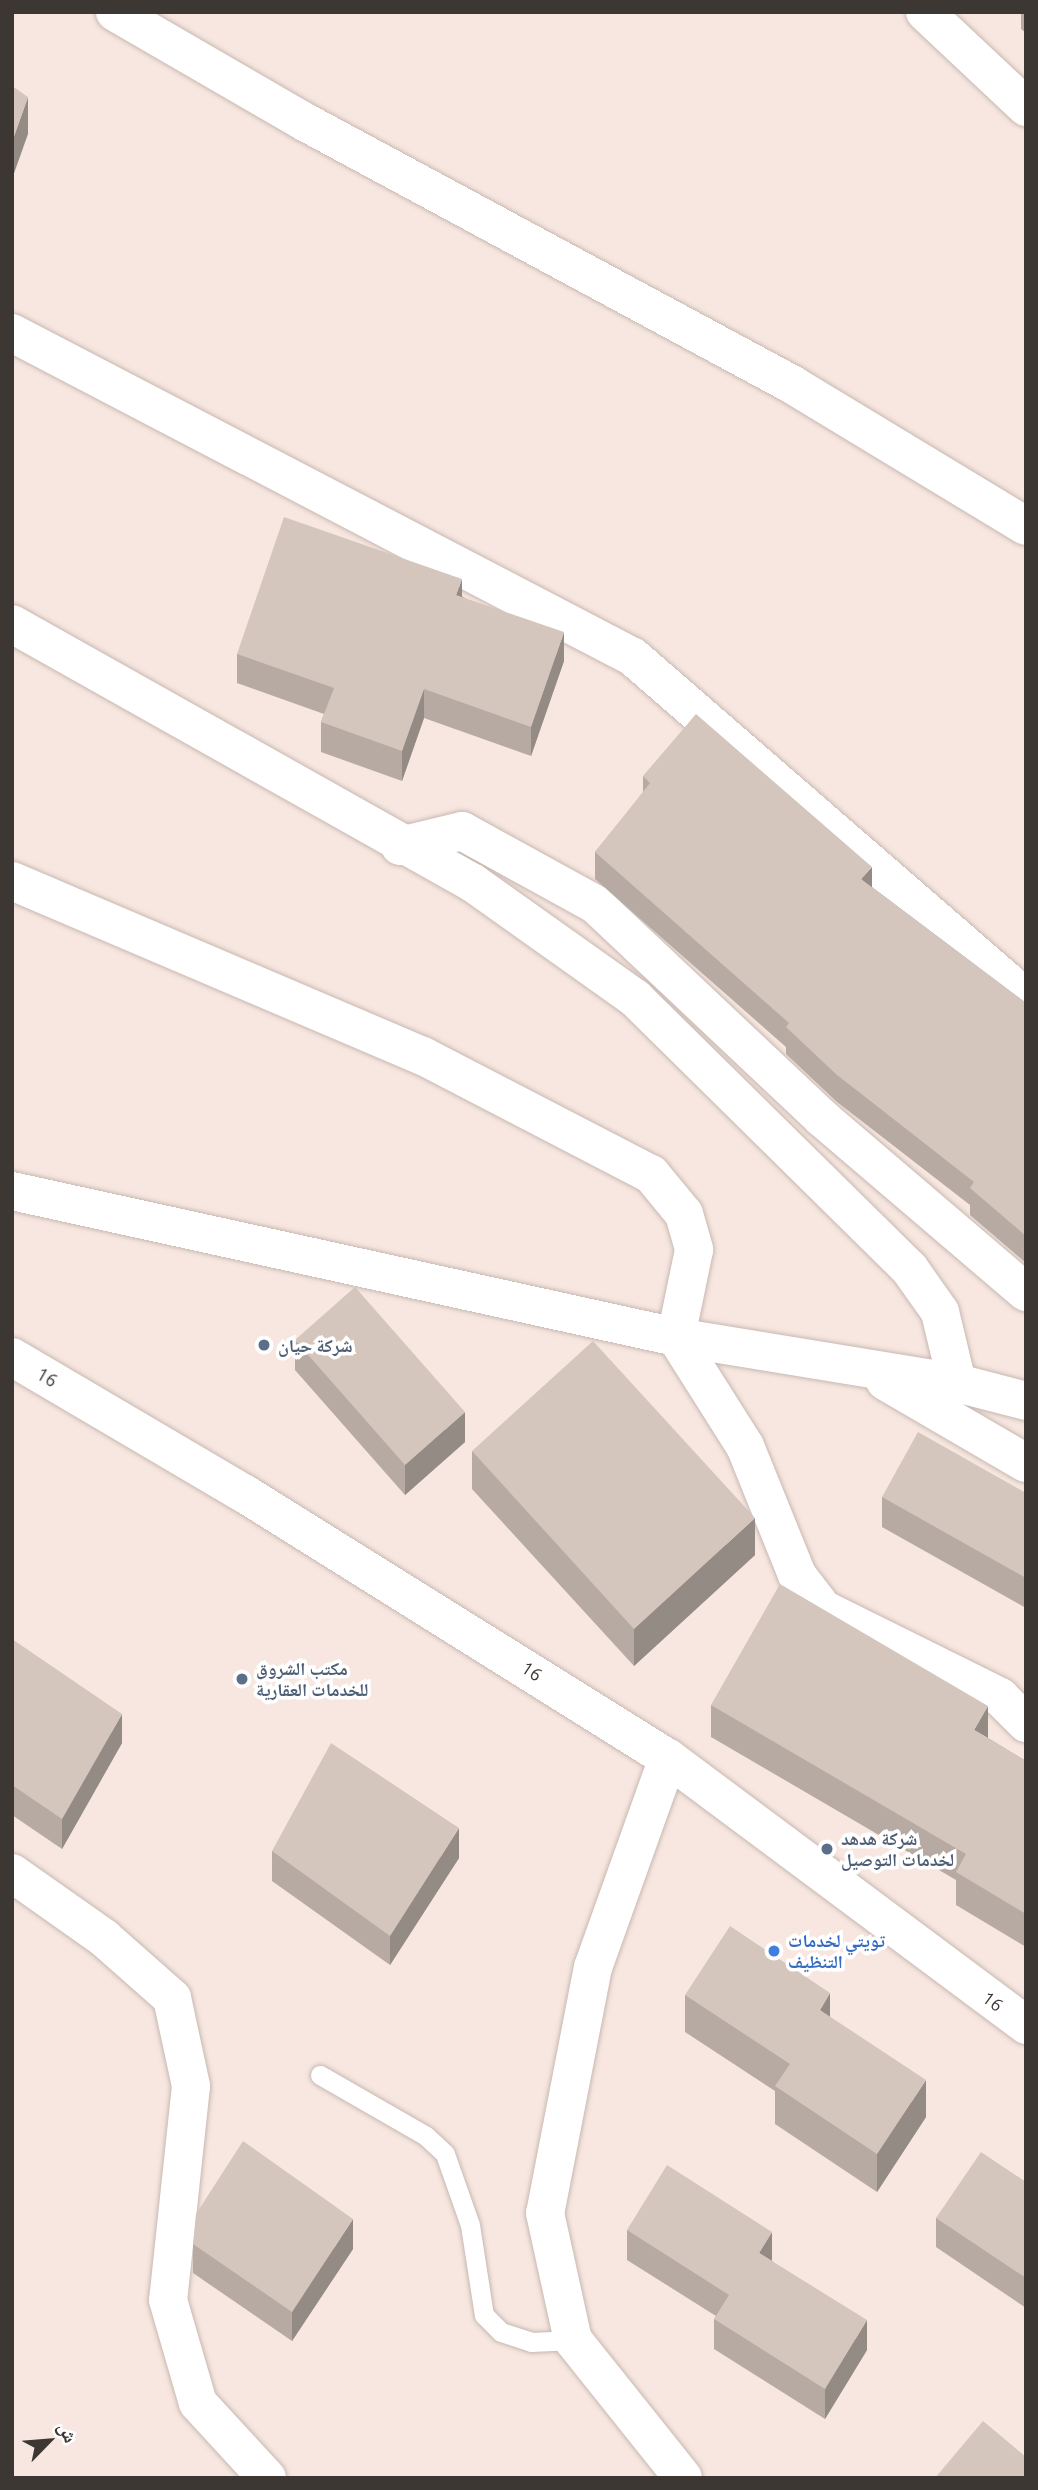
<!DOCTYPE html>
<meta charset="utf-8">
<style>
body{margin:0}
#map{position:relative;width:1038px;height:2490px;overflow:hidden;background:#f7e7e0;font-family:Ubuntu,"Noto Naskh Arabic",sans-serif}
div>[style]{position:absolute}
.roads{filter:drop-shadow(0 0 2px #c8b8b1) drop-shadow(0 0 2px #c8b8b1)}
.lane>*{height:19px;margin:-9.5px;padding:0 9.5px;transform-origin:9.5px;border-radius:9.5px;background:#fff}
.street>*{height:38px;margin:-19px;padding:0 19px;transform-origin:19px;border-radius:19px;background:#fff}
.secondary>*{height:38px;margin:-19px;padding:0 19px;transform-origin:19px;border-radius:19px;background:#fff}
.wall>*{inset:0;background:#b6aaa2}
.shaded-wall>*{inset:0;background:#948b84}
.building>*{inset:0;background:#d4c6bc}
.dots>*{width:19px;height:19px;translate:-50% -50%;box-sizing:border-box;border:4px solid #fff;border-radius:50%}
span{translate:-50% -50%;white-space:nowrap;text-align:center;line-height:1.15;-webkit-text-stroke:7px #fff;paint-order:stroke}
.service-label{font-size:18px;color:#4e5e75;font-weight:700}
.left{translate:0 -50%;text-align:left}
.street-label{font-size:18px;color:#3d3734}
.shop-label{font-size:18px;color:#366cbe;font-weight:700}
.frame{position:absolute;inset:0;border:14px solid #3d3734;pointer-events:none}
.north{position:absolute;left:14px;top:2406px;width:70px;height:70px;-webkit-text-stroke:5px #fff;paint-order:stroke;rotate:65deg;font-size:19px;font-weight:700;line-height:28px;text-align:center;color:#3d3734}
.north::after{content:'';display:block;margin:auto;width:24px;height:32px;background:#3d3734;clip-path:polygon(50% 0,100% 100%,50% 72%,0 100%)}
</style>
<div id="map">
<div class="roads">
<div class="lane">
<div style="left:320px;top:2075px;width:122px;rotate:29.9deg"></div>
<div style="left:426px;top:2136px;width:26px;rotate:43deg"></div>
<div style="left:445px;top:2154px;width:75px;rotate:70.6deg"></div>
<div style="left:470px;top:2225px;width:91px;rotate:81.2deg"></div>
<div style="left:484px;top:2315px;width:24px;rotate:45deg"></div>
<div style="left:501px;top:2332px;width:32px;rotate:18deg"></div>
<div style="left:531px;top:2342px;width:42px;rotate:-2.7deg"></div>
</div>
<div class="street">
<div style="left:115px;top:12px;width:217px;rotate:30.1deg"></div>
<div style="left:303px;top:121px;width:557px;rotate:28.31deg"></div>
<div style="left:793px;top:385px;width:272px;rotate:31.2deg"></div>
<div style="left:925px;top:12px;width:139px;rotate:43.2deg"></div>
<div style="left:12px;top:333px;width:700px;rotate:27.55deg"></div>
<div style="left:633px;top:657px;width:520px;rotate:40.95deg"></div>
<div style="left:12px;top:624px;width:529px;rotate:29.33deg"></div>
<div style="left:473px;top:883px;width:199px;rotate:35.4deg"></div>
<div style="left:635px;top:998px;width:385px;rotate:44.6deg"></div>
<div style="left:909px;top:1268px;width:54px;rotate:54.8deg"></div>
<div style="left:940px;top:1312px;width:73px;rotate:76.5deg"></div>
<div style="left:400px;top:846px;width:64px;rotate:-13.6deg"></div>
<div style="left:462px;top:831px;width:152px;rotate:28.8deg"></div>
<div style="left:595px;top:904px;width:312px;rotate:43.3deg"></div>
<div style="left:822px;top:1118px;width:268px;rotate:40.5deg"></div>
<div style="left:12px;top:881px;width:447px;rotate:23.1deg"></div>
<div style="left:423px;top:1056px;width:257px;rotate:27.4deg"></div>
<div style="left:651px;top:1174px;width:52px;rotate:50.5deg"></div>
<div style="left:684px;top:1214px;width:37px;rotate:74deg"></div>
<div style="left:694px;top:1250px;width:89px;rotate:101.7deg"></div>
<div style="left:676px;top:1337px;width:129px;rotate:57.7deg"></div>
<div style="left:745px;top:1446px;width:139px;rotate:68deg"></div>
<div style="left:797px;top:1575px;width:43px;rotate:52.6deg"></div>
<div style="left:823px;top:1609px;width:198px;rotate:26.4deg"></div>
<div style="left:1000px;top:1697px;width:37px;rotate:45deg"></div>
<div style="left:12px;top:1191px;width:680px;rotate:12.4deg"></div>
<div style="left:676px;top:1337px;width:285px;rotate:9.3deg"></div>
<div style="left:957px;top:1383px;width:71px;rotate:14.6deg"></div>
<div style="left:885px;top:1381px;width:163px;rotate:30.2deg"></div>
<div style="left:12px;top:1873px;width:113px;rotate:35.2deg"></div>
<div style="left:104px;top:1938px;width:91px;rotate:41.4deg"></div>
<div style="left:172px;top:1998px;width:90px;rotate:77.8deg"></div>
<div style="left:191px;top:2086px;width:215px;rotate:96.1deg"></div>
<div style="left:168px;top:2300px;width:107px;rotate:73.8deg"></div>
<div style="left:198px;top:2403px;width:102px;rotate:47.4deg"></div>
</div>
<div class="secondary">
<div style="left:12px;top:1357px;width:270px;rotate:30.5deg"></div>
<div style="left:245px;top:1494px;width:499px;rotate:32deg"></div>
<div style="left:668px;top:1758px;width:447px;rotate:36.7deg"></div>
<div style="left:668px;top:1758px;width:222px;rotate:109.7deg"></div>
<div style="left:593px;top:1967px;width:251px;rotate:101deg"></div>
<div style="left:545px;top:2213px;width:130px;rotate:77.6deg"></div>
<div style="left:573px;top:2340px;width:176px;rotate:51.4deg"></div>
</div>
</div>
<div class="wall">
<div style="clip-path:polygon(1021px 12px,1026px 12px,1026px 33px,1021px 29px)"></div>
<div style="clip-path:polygon(462px 596px,564px 661px,531px 756px,424px 718px,402px 781px,321px 752px,321px 722px,324px 714px,237px 683px,237px 654px)"></div>
<div style="clip-path:polygon(643px 776px,872px 887px,1026px 1003px,1026px 1263px,970px 1215px,970px 1205px,837px 1102px,786px 1054px,786px 1047px,595px 879px,595px 852px,643px 793px)"></div>
<div style="clip-path:polygon(295px 1340px,465px 1442px,405px 1495px,295px 1370px)"></div>
<div style="clip-path:polygon(472px 1451px,755px 1555px,634px 1666px,472px 1489px)"></div>
<div style="clip-path:polygon(1026px 1493px,1026px 1608px,882px 1527px,882px 1497px)"></div>
<div style="clip-path:polygon(12px 1639px,122px 1743px,62px 1849px,12px 1815px)"></div>
<div style="clip-path:polygon(711px 1705px,988px 1738px,1026px 1761px,1026px 1947px,956px 1905px,956px 1880px,711px 1737px)"></div>
<div style="clip-path:polygon(272px 1851px,459px 1858px,390px 1965px,272px 1881px)"></div>
<div style="clip-path:polygon(685px 1995px,830px 2017px,926px 2117px,877px 2192px,775px 2124px,775px 2091px,685px 2032px)"></div>
<div style="clip-path:polygon(1026px 2182px,1026px 2308px,936px 2247px,936px 2218px)"></div>
<div style="clip-path:polygon(627px 2230px,772px 2261px,867px 2350px,825px 2419px,714px 2349px,714px 2319px,716px 2316px,627px 2260px)"></div>
<div style="clip-path:polygon(193px 2244px,353px 2249px,292px 2341px,193px 2273px)"></div>
</div>
<div class="shaded-wall">
<div style="clip-path:polygon(28px 97px,28px 134px,12px 179px,12px 142px)"></div>
<div style="clip-path:polygon(462px 579px,462px 609px,456px 595px)"></div>
<div style="clip-path:polygon(564px 632px,564px 661px,531px 756px,531px 727px)"></div>
<div style="clip-path:polygon(424px 689px,424px 718px,402px 781px,402px 751px)"></div>
<div style="clip-path:polygon(872px 867px,872px 893px,861px 879px)"></div>
<div style="clip-path:polygon(465px 1412px,465px 1442px,405px 1495px,405px 1465px)"></div>
<div style="clip-path:polygon(755px 1518px,755px 1555px,634px 1666px,634px 1629px)"></div>
<div style="clip-path:polygon(988px 1706px,988px 1738px,974px 1730px)"></div>
<div style="clip-path:polygon(122px 1714px,122px 1743px,62px 1849px,62px 1819px)"></div>
<div style="clip-path:polygon(459px 1828px,459px 1858px,390px 1965px,390px 1936px)"></div>
<div style="clip-path:polygon(830px 1993px,830px 2030px,820px 2010px)"></div>
<div style="clip-path:polygon(926px 2080px,926px 2117px,877px 2192px,877px 2154px)"></div>
<div style="clip-path:polygon(353px 2219px,353px 2249px,292px 2341px,292px 2312px)"></div>
<div style="clip-path:polygon(772px 2232px,772px 2261px,759px 2253px)"></div>
<div style="clip-path:polygon(867px 2320px,867px 2350px,825px 2419px,825px 2389px)"></div>
</div>
<div class="building">
<div style="clip-path:polygon(12px 86px,28px 97px,12px 142px)"></div>
<div style="clip-path:polygon(284px 517px,462px 579px,456px 595px,564px 632px,531px 727px,424px 689px,402px 751px,321px 722px,334px 688px,237px 654px)"></div>
<div style="clip-path:polygon(696px 714px,872px 867px,861px 879px,1026px 1003px,1026px 1236px,970px 1188px,974px 1182px,837px 1075px,786px 1027px,789px 1023px,595px 852px,650px 783px,643px 776px)"></div>
<div style="clip-path:polygon(355px 1287px,465px 1412px,405px 1465px,295px 1340px)"></div>
<div style="clip-path:polygon(593px 1341px,755px 1518px,634px 1629px,472px 1451px)"></div>
<div style="clip-path:polygon(918px 1432px,1026px 1493px,1026px 1578px,882px 1497px)"></div>
<div style="clip-path:polygon(780px 1584px,988px 1706px,974px 1730px,1026px 1761px,1026px 1914px,956px 1872px,966px 1854px,711px 1705px)"></div>
<div style="clip-path:polygon(12px 1639px,122px 1714px,62px 1819px,12px 1785px)"></div>
<div style="clip-path:polygon(331px 1743px,459px 1828px,390px 1936px,272px 1851px)"></div>
<div style="clip-path:polygon(730px 1926px,830px 1993px,820px 2010px,926px 2080px,877px 2154px,775px 2086px,790px 2064px,685px 1995px)"></div>
<div style="clip-path:polygon(243px 2141px,353px 2219px,292px 2312px,193px 2244px,196px 2214px)"></div>
<div style="clip-path:polygon(981px 2152px,1026px 2182px,1026px 2278px,936px 2218px)"></div>
<div style="clip-path:polygon(667px 2165px,772px 2232px,759px 2253px,867px 2320px,825px 2389px,714px 2319px,729px 2295px,627px 2230px)"></div>
<div style="clip-path:polygon(983px 2421px,1026px 2457px,1026px 2478px,935px 2478px)"></div>
</div>
<div class="dots">
<div style="left:264px;top:1345px;background:#5c6f8a"></div>
<div style="left:242px;top:1679px;background:#5c6f8a"></div>
<div style="left:827px;top:1849px;background:#5c6f8a"></div>
<div style="left:774px;top:1951px;background:#3f7fe0"></div>
</div>
<div class="service-label">
<span class="left" style="left:278px;top:1345px">شركة حيان</span>
<span class="left" style="left:256px;top:1679px">مكتب الشروق<br>للخدمات العقارية</span>
<span class="left" style="left:841px;top:1849px">شركة هدهد<br>لخدمات التوصيل</span>
</div>
<div class="street-label">
<span style="left:47px;top:1377px;rotate:30deg">16</span>
<span style="left:532px;top:1671px;rotate:33deg">16</span>
<span style="left:993px;top:2001px;rotate:36deg">16</span>
</div>
<div class="shop-label">
<span class="left" style="left:788px;top:1951px">تويتي لخدمات<br>التنظيف</span>
</div>
<div class="frame"></div>
<div class="north">ش</div>
</div>
